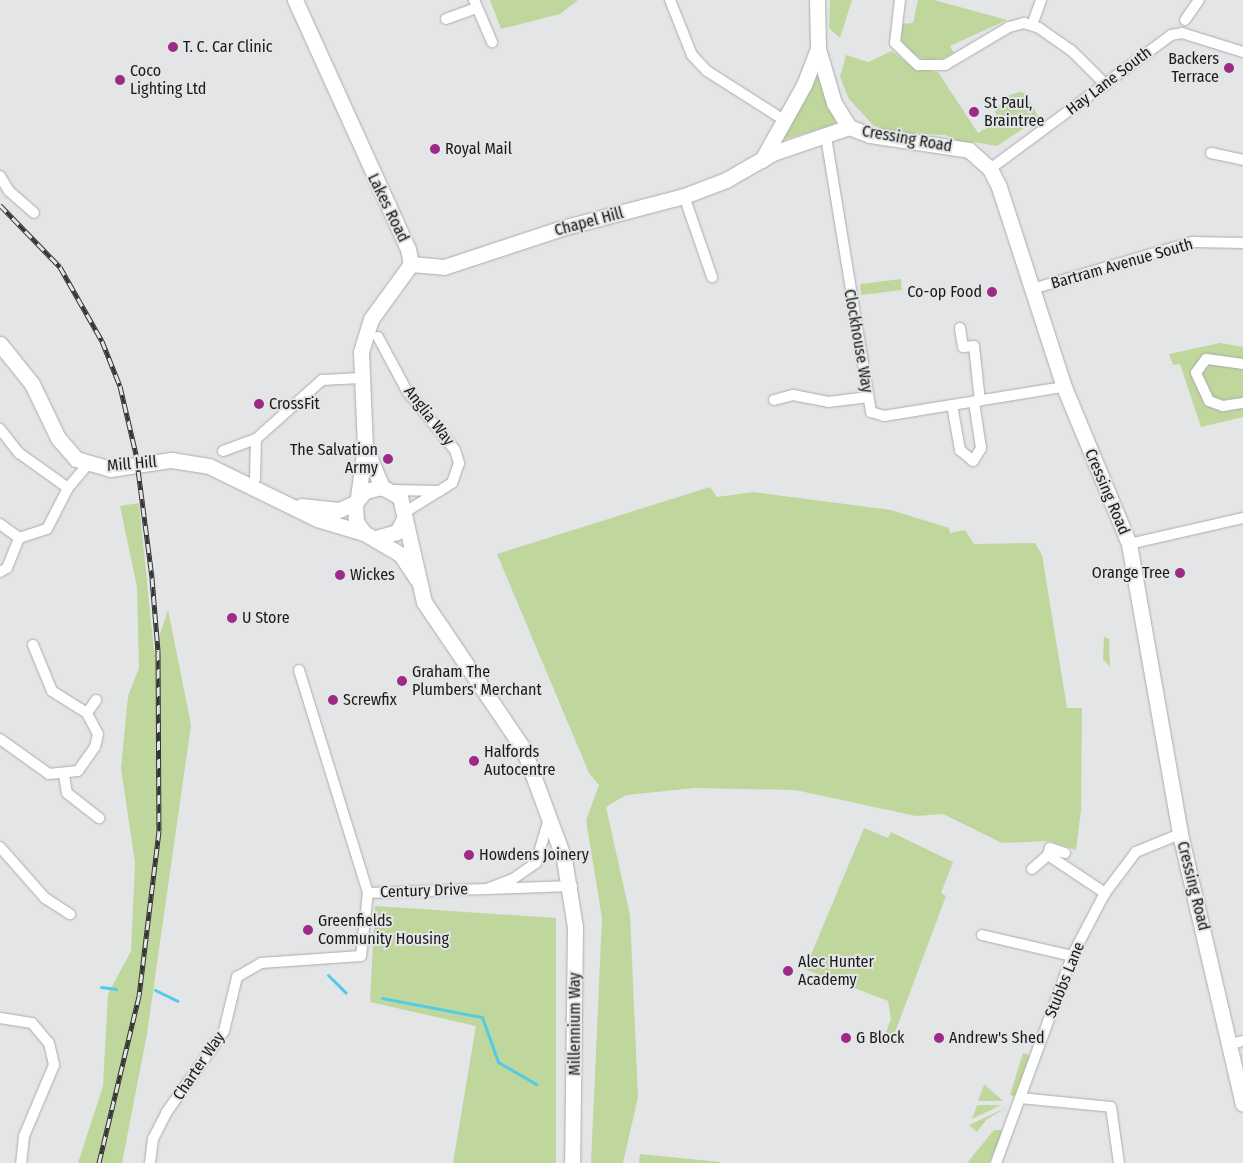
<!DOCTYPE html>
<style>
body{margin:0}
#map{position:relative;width:1243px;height:1163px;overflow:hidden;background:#e4e5e7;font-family:"Fira Sans Condensed",sans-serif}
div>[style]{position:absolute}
.green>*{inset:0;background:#bfd69c}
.stream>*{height:3px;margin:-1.5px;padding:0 1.5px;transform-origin:1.5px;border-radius:1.5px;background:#52cce6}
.roads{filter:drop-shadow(0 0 1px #aaabad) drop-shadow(0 0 1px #aaabad)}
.street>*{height:10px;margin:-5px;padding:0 5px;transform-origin:5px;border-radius:5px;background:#fff}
.secondary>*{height:15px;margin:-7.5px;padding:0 7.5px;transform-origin:7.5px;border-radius:7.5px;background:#fff}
.rail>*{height:5px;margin-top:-2.5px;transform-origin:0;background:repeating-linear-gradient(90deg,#e4e5e7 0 9px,#353536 0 18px);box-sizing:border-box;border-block:1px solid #353536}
.dots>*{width:14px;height:14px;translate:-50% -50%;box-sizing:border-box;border:2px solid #e4e5e7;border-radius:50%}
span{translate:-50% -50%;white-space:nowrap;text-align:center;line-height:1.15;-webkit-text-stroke:4px #e4e5e7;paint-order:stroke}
.poi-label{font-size:16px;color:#1a1a1b}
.left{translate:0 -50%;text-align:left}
.right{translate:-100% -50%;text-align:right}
.street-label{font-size:16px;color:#1a1a1b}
</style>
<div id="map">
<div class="green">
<div style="clip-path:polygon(490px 0,578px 0,560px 14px,501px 29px)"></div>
<div style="clip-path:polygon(830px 0,852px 0,840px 38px,829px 28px)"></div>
<div style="clip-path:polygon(918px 0,934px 0,1007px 20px,950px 46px,954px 53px,942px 59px,924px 60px,907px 50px,899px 36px,901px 24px,913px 23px)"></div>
<div style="clip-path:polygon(892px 51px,915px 69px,938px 72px,978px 133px,999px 121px,995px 112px,1005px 97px,1019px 92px,1025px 93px,1039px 118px,997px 146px,973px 142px,969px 147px,945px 135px,889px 133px,873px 125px,849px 99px,840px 77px,846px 55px,868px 62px)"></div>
<div style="clip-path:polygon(817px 65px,836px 124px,776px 142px)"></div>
<div style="clip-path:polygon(901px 279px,902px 290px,861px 295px,860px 284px)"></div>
<div style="clip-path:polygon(1220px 343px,1243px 347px,1243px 417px,1201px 427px,1180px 364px,1173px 365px,1169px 354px)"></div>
<div style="clip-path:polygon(710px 487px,717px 497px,753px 492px,891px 510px,949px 528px,950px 533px,965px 530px,974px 544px,1035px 543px,1042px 555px,1067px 708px,1082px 708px,1081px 810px,1076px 850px,1050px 841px,1002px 843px,943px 814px,916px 816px,795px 790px,695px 788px,626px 795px,606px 807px,630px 915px,638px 1097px,623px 1163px,591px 1163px,602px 918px,586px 820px,599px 785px,589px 773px,497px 554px)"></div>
<div style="clip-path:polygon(139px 503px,154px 651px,168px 610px,191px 725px,147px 1034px,122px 1163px,78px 1163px,103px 1086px,108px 994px,131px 951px,135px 863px,121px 768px,128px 696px,139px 668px,137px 587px,120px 506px)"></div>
<div style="clip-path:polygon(1104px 637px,1109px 639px,1110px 667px,1103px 659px)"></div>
<div style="clip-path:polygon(864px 828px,888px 838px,891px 832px,953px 862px,941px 893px,946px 896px,891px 1043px,883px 1040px,891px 1019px,888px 1001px,805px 969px)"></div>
<div style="clip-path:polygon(375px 906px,556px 918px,556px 1163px,453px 1163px,476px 1026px,370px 1002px)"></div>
<div style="clip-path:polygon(1023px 1053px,1032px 1056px,1016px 1097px,1010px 1095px)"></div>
<div style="clip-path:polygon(984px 1085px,985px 1085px,1003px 1101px,978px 1101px)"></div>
<div style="clip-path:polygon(977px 1105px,1001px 1105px,972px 1119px)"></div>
<div style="clip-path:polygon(1008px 1107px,987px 1119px,977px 1132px,969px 1125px)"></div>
<div style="clip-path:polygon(994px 1130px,1004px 1130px,989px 1163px,967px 1163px)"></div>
<div style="clip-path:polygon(640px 1154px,720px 1162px,720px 1163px,639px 1163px)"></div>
</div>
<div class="stream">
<div style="left:328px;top:975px;width:25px;rotate:45deg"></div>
<div style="left:101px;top:987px;width:15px;rotate:8deg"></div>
<div style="left:155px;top:990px;width:25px;rotate:26deg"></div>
<div style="left:382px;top:998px;width:102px;rotate:10.8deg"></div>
<div style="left:482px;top:1017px;width:48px;rotate:70.4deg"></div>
<div style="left:498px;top:1062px;width:44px;rotate:30.1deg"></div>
</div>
<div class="roads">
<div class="street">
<div style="left:474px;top:0;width:46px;rotate:66.8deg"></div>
<div style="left:670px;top:0;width:59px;rotate:68.2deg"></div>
<div style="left:692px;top:55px;width:22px;rotate:47deg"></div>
<div style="left:707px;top:71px;width:91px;rotate:32.5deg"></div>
<div style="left:900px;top:0;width:43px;rotate:96.6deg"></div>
<div style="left:895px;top:43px;width:32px;rotate:44deg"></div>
<div style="left:918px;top:65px;width:27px"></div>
<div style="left:945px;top:65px;width:74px;rotate:-30.7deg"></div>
<div style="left:1009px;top:27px;width:16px;rotate:-15deg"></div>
<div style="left:1024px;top:23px;width:16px;rotate:18deg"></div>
<div style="left:1039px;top:28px;width:39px;rotate:35deg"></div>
<div style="left:1071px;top:50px;width:49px;rotate:45deg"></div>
<div style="left:446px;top:19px;width:33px;rotate:-20deg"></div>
<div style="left:1185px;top:20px;width:24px;rotate:-55deg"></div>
<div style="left:1032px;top:25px;width:27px;rotate:-70deg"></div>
<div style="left:826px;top:137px;width:279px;rotate:80.7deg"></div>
<div style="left:871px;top:412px;width:14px;rotate:17deg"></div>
<div style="left:884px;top:416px;width:182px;rotate:-9.2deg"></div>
<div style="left:1211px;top:153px;width:33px;rotate:12deg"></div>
<div style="left:990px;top:169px;width:225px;rotate:-36.5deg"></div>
<div style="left:1171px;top:35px;width:11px;rotate:-10deg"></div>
<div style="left:1182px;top:33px;width:64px;rotate:17.3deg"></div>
<div style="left:0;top:176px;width:17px;rotate:59deg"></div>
<div style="left:9px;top:191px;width:33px;rotate:41deg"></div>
<div style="left:684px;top:196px;width:86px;rotate:70.9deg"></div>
<div style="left:1032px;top:289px;width:168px;rotate:-16.3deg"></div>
<div style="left:1193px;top:242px;width:50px;rotate:1.1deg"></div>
<div style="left:960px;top:328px;width:19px;rotate:81deg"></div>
<div style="left:963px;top:347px;width:11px;rotate:-5deg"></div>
<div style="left:974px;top:346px;width:55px;rotate:83.8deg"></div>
<div style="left:378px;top:337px;width:61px;rotate:61.8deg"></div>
<div style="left:407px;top:391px;width:76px;rotate:50.9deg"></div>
<div style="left:455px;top:450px;width:14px;rotate:73deg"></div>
<div style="left:459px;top:463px;width:21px;rotate:109deg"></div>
<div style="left:452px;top:483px;width:55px;rotate:148.3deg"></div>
<div style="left:1243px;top:364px;width:37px;rotate:-172deg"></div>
<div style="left:1206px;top:359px;width:17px;rotate:126deg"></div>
<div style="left:1196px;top:373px;width:31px;rotate:65deg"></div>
<div style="left:1209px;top:401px;width:15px;rotate:20deg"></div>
<div style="left:1223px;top:406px;width:20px;rotate:-9deg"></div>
<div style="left:774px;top:400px;width:20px;rotate:-15deg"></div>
<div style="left:793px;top:395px;width:36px;rotate:11deg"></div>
<div style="left:828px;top:402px;width:39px;rotate:-7deg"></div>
<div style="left:952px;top:405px;width:46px;rotate:79.9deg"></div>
<div style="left:960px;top:450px;width:17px;rotate:40deg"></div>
<div style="left:973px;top:461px;width:15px;rotate:-58deg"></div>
<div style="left:981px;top:448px;width:47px;rotate:-98.7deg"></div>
<div style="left:0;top:429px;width:31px;rotate:52deg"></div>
<div style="left:19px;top:453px;width:60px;rotate:35.5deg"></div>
<div style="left:223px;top:451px;width:35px;rotate:-20deg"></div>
<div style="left:256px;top:439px;width:89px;rotate:-41.8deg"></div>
<div style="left:322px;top:380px;width:38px;rotate:-3deg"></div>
<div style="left:255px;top:479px;width:40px;rotate:-88.6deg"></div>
<div style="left:393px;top:490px;width:47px;rotate:1.2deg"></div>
<div style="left:0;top:524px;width:24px;rotate:36deg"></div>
<div style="left:1129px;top:544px;width:117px;rotate:-12.8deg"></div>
<div style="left:0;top:572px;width:8px;rotate:-30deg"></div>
<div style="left:7px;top:568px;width:32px;rotate:-68deg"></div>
<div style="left:19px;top:538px;width:29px;rotate:-18deg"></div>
<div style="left:47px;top:529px;width:46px;rotate:-62.9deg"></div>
<div style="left:68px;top:488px;width:30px;rotate:-50deg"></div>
<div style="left:299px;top:670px;width:233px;rotate:72.8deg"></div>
<div style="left:87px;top:713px;width:16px;rotate:-55deg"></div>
<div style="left:0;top:739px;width:60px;rotate:35.5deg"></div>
<div style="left:49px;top:774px;width:29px;rotate:-6deg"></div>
<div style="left:78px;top:771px;width:29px;rotate:-55deg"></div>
<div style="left:95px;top:747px;width:13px;rotate:-77deg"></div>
<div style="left:98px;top:734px;width:24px;rotate:-118deg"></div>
<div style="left:87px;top:713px;width:41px;rotate:-147.8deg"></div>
<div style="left:52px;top:691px;width:50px;rotate:-112.4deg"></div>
<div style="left:64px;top:775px;width:18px;rotate:81deg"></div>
<div style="left:67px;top:793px;width:41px;rotate:38deg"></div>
<div style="left:0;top:847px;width:68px;rotate:48.6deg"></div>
<div style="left:45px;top:898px;width:30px;rotate:33deg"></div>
<div style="left:1065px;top:853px;width:16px;rotate:-162deg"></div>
<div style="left:1050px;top:848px;width:7px;rotate:106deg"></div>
<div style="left:1048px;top:855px;width:69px;rotate:33.7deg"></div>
<div style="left:1032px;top:869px;width:21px;rotate:-41deg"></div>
<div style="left:488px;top:889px;width:84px;rotate:-2deg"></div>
<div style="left:368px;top:893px;width:119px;rotate:-1.9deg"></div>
<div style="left:487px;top:889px;width:28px;rotate:-21deg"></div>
<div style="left:513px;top:879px;width:28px;rotate:-35deg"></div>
<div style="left:536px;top:863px;width:43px;rotate:-73.7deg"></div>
<div style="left:982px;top:935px;width:92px;rotate:13.1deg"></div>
<div style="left:0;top:1018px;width:32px;rotate:9deg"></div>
<div style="left:32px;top:1023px;width:26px;rotate:50deg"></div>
<div style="left:49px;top:1043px;width:23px;rotate:77deg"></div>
<div style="left:54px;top:1065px;width:77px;rotate:112.9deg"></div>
<div style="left:24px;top:1136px;width:27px;rotate:96deg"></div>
<div style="left:1231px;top:1044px;width:12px;rotate:-14deg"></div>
<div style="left:1020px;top:1098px;width:91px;rotate:5.6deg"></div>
<div style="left:1111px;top:1107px;width:57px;rotate:81.9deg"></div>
<div style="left:150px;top:1163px;width:24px;rotate:-83deg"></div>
<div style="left:153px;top:1139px;width:29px;rotate:-63deg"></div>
<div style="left:166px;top:1113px;width:100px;rotate:-54.7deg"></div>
<div style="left:224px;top:1031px;width:56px;rotate:-76.5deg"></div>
<div style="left:237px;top:977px;width:28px;rotate:-30deg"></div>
<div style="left:261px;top:963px;width:100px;rotate:-4deg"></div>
<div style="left:361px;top:956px;width:63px;rotate:-83.7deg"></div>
<div style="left:996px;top:1163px;width:221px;rotate:-69.8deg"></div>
<div style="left:1072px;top:956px;width:71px;rotate:-62.4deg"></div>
<div style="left:1105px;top:893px;width:51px;rotate:-52.9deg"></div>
<div style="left:1136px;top:852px;width:48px;rotate:-22.2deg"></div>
</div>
<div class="secondary">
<div style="left:295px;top:0;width:273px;rotate:65.6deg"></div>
<div style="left:408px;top:249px;width:15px;rotate:79deg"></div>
<div style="left:411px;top:264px;width:68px;rotate:126deg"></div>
<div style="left:371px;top:319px;width:34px;rotate:107deg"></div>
<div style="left:361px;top:352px;width:95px;rotate:87.6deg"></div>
<div style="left:365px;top:447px;width:50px;rotate:98deg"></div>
<div style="left:817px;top:0;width:49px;rotate:88.8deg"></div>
<div style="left:818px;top:49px;width:56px;rotate:73.5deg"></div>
<div style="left:834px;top:103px;width:28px;rotate:58deg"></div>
<div style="left:849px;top:127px;width:22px;rotate:21deg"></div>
<div style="left:870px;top:135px;width:100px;rotate:8.6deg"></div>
<div style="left:969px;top:150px;width:28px;rotate:42deg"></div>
<div style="left:990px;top:169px;width:20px;rotate:63deg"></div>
<div style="left:999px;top:187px;width:210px;rotate:72deg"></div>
<div style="left:1064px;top:387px;width:170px;rotate:67.5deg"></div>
<div style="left:1129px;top:544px;width:294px;rotate:80deg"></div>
<div style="left:1180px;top:834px;width:277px;rotate:76.9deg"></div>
<div style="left:762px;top:160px;width:86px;rotate:-60.8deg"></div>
<div style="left:804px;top:85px;width:39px;rotate:-69deg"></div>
<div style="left:411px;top:264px;width:33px;rotate:5deg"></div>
<div style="left:444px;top:267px;width:124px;rotate:-18.3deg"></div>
<div style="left:562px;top:228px;width:126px;rotate:-14.7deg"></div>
<div style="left:684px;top:196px;width:45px;rotate:-20.9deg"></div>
<div style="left:726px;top:180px;width:54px;rotate:-29.9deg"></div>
<div style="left:773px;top:153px;width:80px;rotate:-18.9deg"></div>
<div style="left:0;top:344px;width:51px;rotate:51.3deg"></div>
<div style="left:32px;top:384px;width:60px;rotate:64.3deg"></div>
<div style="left:58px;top:438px;width:28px;rotate:49deg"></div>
<div style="left:76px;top:459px;width:35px;rotate:16deg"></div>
<div style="left:110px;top:469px;width:62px;rotate:-8.4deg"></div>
<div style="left:171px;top:460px;width:38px;rotate:9deg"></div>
<div style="left:209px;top:466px;width:120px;rotate:26.1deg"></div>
<div style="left:317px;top:519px;width:49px;rotate:16.6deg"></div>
<div style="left:366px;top:449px;width:41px;rotate:67.2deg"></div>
<div style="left:301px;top:506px;width:38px;rotate:6deg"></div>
<div style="left:339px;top:510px;width:17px;rotate:-24deg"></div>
<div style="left:376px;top:538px;width:22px;rotate:-16deg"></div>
<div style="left:397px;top:532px;width:15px;rotate:-62deg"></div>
<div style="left:417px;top:579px;width:30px;rotate:-124deg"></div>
<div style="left:400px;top:554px;width:42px;rotate:-149.7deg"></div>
<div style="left:364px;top:533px;width:14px;rotate:-126deg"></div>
<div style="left:356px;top:522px;width:19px;rotate:-93deg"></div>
<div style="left:355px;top:503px;width:16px;rotate:-50deg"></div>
<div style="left:365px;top:491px;width:17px;rotate:-13deg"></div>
<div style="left:382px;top:487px;width:21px;rotate:29deg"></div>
<div style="left:400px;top:497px;width:108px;rotate:77.1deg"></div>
<div style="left:424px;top:602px;width:176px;rotate:55.9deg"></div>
<div style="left:523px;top:748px;width:118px;rotate:69.7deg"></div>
<div style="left:564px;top:859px;width:69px;rotate:80.8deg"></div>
<div style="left:575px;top:927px;width:236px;rotate:90.7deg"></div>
</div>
</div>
<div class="rail">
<div style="left:0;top:205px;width:86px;rotate:45.9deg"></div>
<div style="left:60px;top:267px;width:85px;rotate:60.4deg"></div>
<div style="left:102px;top:341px;width:48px;rotate:68.2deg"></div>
<div style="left:120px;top:386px;width:70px;rotate:76.8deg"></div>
<div style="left:136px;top:454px;width:125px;rotate:82.6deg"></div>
<div style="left:152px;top:578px;width:73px;rotate:85.3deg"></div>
<div style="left:158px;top:651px;width:180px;rotate:89.7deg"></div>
<div style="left:159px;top:831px;width:166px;rotate:96.9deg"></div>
<div style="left:139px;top:996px;width:172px;rotate:103.5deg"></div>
</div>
<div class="dots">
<div style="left:173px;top:47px;background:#9d2a86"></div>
<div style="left:1229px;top:68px;background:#9d2a86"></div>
<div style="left:120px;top:80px;background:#9d2a86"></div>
<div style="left:974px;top:112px;background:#9d2a86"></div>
<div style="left:435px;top:149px;background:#9d2a86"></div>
<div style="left:992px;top:292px;background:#9d2a86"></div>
<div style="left:259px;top:404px;background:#9d2a86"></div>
<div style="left:388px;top:459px;background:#9d2a86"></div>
<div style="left:1180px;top:573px;background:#9d2a86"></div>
<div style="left:340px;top:575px;background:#9d2a86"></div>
<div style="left:232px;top:618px;background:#9d2a86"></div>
<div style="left:402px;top:681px;background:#9d2a86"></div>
<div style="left:333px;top:700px;background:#9d2a86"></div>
<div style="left:474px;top:761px;background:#9d2a86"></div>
<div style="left:469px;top:855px;background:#9d2a86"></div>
<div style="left:308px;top:930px;background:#9d2a86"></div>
<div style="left:788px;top:971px;background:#9d2a86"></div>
<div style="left:846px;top:1038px;background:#9d2a86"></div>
<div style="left:939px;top:1038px;background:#9d2a86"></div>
</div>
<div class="poi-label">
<span class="left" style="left:183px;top:47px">T. C. Car Clinic</span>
<span class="right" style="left:1219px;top:68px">Backers<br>Terrace</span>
<span class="left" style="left:130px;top:80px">Coco<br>Lighting Ltd</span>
<span class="left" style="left:984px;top:112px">St Paul,<br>Braintree</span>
<span class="left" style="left:445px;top:149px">Royal Mail</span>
<span class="right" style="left:982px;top:292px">Co-op Food</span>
<span class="left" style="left:269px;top:404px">CrossFit</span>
<span class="right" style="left:378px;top:459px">The Salvation<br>Army</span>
<span class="right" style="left:1170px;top:573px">Orange Tree</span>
<span class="left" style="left:350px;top:575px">Wickes</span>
<span class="left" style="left:242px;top:618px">U Store</span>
<span class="left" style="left:412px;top:681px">Graham The<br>Plumbers' Merchant</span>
<span class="left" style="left:343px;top:700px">Screwfix</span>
<span class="left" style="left:484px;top:761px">Halfords<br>Autocentre</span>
<span class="left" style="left:479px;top:855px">Howdens Joinery</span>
<span class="left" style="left:318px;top:930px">Greenfields<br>Community Housing</span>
<span class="left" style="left:798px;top:971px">Alec Hunter<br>Academy</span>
<span class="left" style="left:856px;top:1038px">G Block</span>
<span class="left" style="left:949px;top:1038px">Andrew's Shed</span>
</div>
<div class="street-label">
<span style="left:1109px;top:81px;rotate:-37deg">Hay Lane South</span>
<span style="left:907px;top:139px;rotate:10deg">Cressing Road</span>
<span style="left:388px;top:208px;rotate:64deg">Lakes Road</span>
<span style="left:589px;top:222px;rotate:-15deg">Chapel Hill</span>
<span style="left:1122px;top:264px;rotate:-16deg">Bartram Avenue South</span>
<span style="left:858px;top:341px;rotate:80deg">Clockhouse Way</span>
<span style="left:429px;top:416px;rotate:52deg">Anglia Way</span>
<span style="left:132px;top:464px;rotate:-5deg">Mill Hill</span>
<span style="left:1107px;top:492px;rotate:67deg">Cressing Road</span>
<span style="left:1193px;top:886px;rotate:76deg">Cressing Road</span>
<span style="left:424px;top:891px;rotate:-2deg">Century Drive</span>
<span style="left:1065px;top:980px;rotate:-68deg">Stubbs Lane</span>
<span style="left:575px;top:1024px;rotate:-90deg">Millennium Way</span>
<span style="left:199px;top:1066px;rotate:-56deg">Charter Way</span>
</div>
</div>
